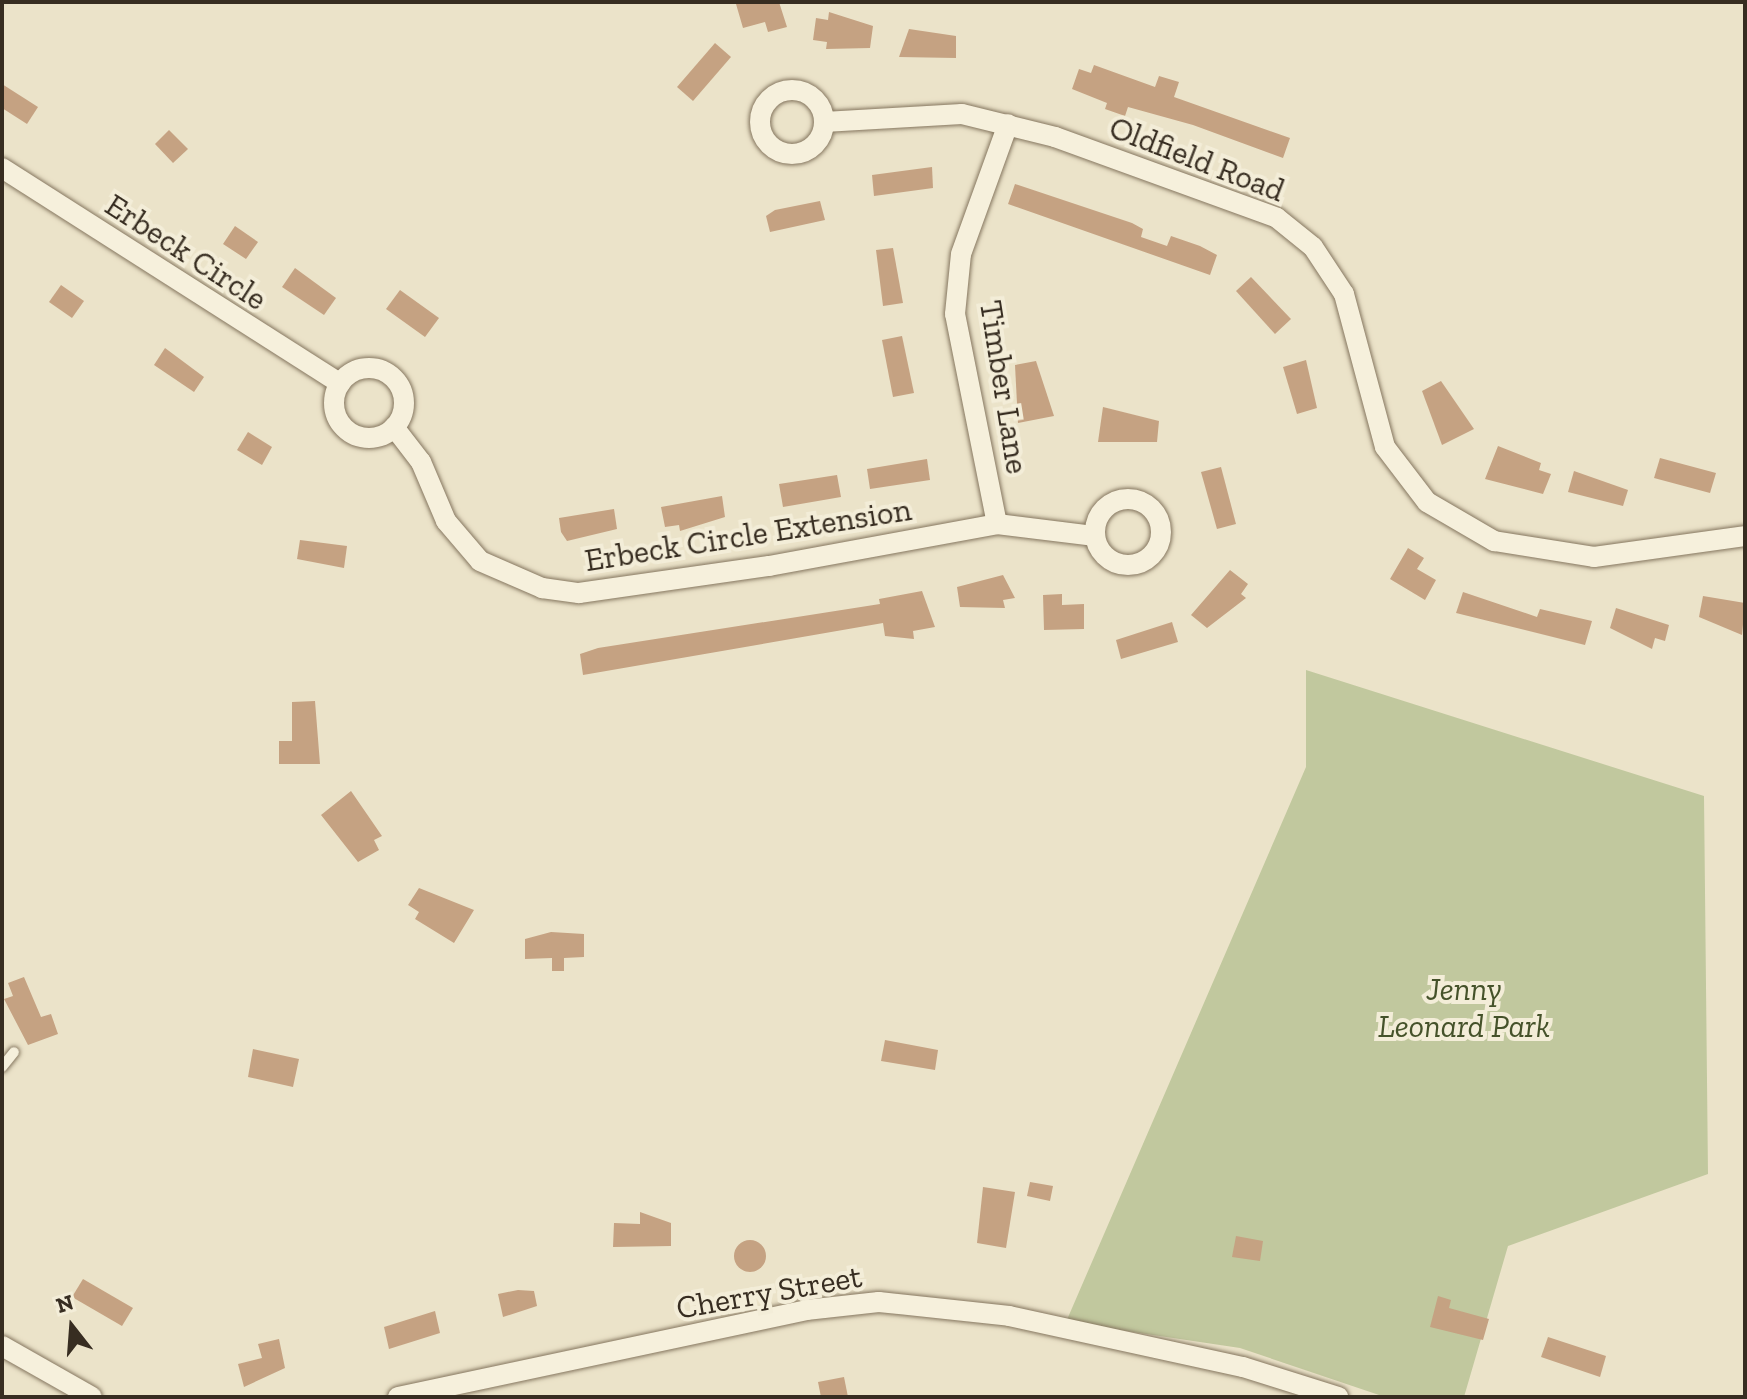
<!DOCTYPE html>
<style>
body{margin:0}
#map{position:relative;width:1747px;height:1399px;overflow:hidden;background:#ebe3c9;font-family:"Zilla Slab",serif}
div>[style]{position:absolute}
.green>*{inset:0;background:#c1c89e}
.building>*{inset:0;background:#c5a282}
.round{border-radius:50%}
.roads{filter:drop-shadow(0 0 2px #85765f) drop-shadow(0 0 2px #85765f)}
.lane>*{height:10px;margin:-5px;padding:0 5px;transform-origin:5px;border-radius:5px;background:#f6f0dc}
.street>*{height:20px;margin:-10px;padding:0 10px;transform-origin:10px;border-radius:10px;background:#f6f0dc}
.street>.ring{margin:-10px;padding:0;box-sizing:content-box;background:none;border:20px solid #f6f0dc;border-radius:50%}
span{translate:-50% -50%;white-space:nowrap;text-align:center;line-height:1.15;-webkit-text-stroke:8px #f3edd8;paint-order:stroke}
.street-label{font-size:32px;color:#372d21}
.park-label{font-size:32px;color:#45522a;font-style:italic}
.frame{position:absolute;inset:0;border:4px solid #372d21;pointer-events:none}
.north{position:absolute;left:32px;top:1287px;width:80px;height:80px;-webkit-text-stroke:6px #f3edd8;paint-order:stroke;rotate:343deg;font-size:22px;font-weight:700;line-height:32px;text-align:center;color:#372d21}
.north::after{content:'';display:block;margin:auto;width:28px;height:36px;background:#372d21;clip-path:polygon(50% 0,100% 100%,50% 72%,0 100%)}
</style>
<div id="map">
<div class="green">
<div style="clip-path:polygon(1306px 670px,1704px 796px,1708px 1174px,1508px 1246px,1464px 1397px,1385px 1397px,1240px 1348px,1066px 1322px,1306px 767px)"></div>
</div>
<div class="building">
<div style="clip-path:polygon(779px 2px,787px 27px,768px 32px,765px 22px,743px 28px,736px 4px)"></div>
<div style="clip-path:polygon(829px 12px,873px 26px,870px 48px,826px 49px,827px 42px,813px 40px,816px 18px,828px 20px)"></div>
<div style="clip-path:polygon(909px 29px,956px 36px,956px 58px,899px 57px)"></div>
<div style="clip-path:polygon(715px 43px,731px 57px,693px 101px,677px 87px)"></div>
<div style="clip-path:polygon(1094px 65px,1155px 87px,1159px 76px,1179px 82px,1174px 97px,1290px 138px,1283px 158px,1193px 125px,1128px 107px,1125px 116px,1105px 109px,1107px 103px,1072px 89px,1079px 69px,1091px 73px)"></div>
<div style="clip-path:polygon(2px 84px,38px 107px,27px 124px,2px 108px)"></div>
<div style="clip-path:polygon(169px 130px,188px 149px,173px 163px,155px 144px)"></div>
<div style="clip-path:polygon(932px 167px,933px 188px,874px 196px,872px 175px)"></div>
<div style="clip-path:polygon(1015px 184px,1132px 223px,1143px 229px,1141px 237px,1167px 246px,1171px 236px,1200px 246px,1217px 255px,1210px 275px,1008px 204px)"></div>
<div style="clip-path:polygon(820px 201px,825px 220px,770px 232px,766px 216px,775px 210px)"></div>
<div style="clip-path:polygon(235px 226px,258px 242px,246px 259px,223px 244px)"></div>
<div style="clip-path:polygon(893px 248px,903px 303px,883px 306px,876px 250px)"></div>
<div style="clip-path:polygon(295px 268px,336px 298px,324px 315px,282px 287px)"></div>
<div style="clip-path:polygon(1251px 277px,1291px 319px,1275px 334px,1236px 291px)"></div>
<div style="clip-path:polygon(61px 285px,84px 301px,72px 318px,49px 302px)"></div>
<div style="clip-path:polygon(400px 290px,439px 318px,425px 337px,386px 309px)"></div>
<div style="clip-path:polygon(902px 336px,914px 393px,893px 397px,882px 340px)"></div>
<div style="clip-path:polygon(165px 348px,204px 377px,194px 392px,154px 365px)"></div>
<div style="clip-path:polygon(1306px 360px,1317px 408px,1297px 414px,1283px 367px)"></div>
<div style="clip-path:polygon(1036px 361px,1054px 416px,1018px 423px,1015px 365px)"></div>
<div style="clip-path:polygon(1441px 381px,1474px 429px,1442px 445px,1422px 391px)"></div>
<div style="clip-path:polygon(1103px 407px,1159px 421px,1157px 442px,1098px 442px)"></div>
<div style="clip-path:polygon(248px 432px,272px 447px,262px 465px,237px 450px)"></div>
<div style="clip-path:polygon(1498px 446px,1541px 463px,1539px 470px,1551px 474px,1543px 494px,1485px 479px)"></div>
<div style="clip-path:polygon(1660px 458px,1716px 473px,1710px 493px,1654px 478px)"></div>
<div style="clip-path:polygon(927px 459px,930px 480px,870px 489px,867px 469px)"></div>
<div style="clip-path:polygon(1221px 467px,1236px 524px,1217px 529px,1201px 472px)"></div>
<div style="clip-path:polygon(1574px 471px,1628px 490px,1623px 506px,1568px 492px)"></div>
<div style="clip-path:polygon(837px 475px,841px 497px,783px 507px,779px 484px)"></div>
<div style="clip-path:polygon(722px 496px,725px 517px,680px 531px,679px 525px,665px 527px,661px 507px)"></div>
<div style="clip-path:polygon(614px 509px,617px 529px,567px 541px,561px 532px,559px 518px)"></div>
<div style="clip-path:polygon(300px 540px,347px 546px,344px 568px,297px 559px)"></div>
<div style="clip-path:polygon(1408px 548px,1424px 558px,1417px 569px,1436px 580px,1425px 600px,1390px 579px)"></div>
<div style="clip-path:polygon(1230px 570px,1248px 584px,1241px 594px,1246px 598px,1207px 628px,1191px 615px)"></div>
<div style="clip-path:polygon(1003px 575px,1015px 598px,1003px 600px,1005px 608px,960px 607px,957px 587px)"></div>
<div style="clip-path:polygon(922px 591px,935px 627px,913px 631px,914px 639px,885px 636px,883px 623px,583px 675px,580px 654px,598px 648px,880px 604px,879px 599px)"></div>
<div style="clip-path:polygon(1463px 592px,1537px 617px,1540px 609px,1592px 621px,1585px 645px,1456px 613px)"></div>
<div style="clip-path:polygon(1062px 594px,1062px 605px,1084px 604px,1084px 629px,1044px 630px,1043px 595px)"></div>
<div style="clip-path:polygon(1703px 596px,1745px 603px,1742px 635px,1699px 617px)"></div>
<div style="clip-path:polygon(1616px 608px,1669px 625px,1665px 641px,1655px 638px,1652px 649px,1610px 628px)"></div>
<div style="clip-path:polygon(1172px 622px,1178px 642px,1121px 659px,1116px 640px)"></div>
<div style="clip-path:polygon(315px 701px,320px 764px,279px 764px,279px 741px,292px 741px,292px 702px)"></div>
<div style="clip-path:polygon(351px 791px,382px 836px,374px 840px,379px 850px,358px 862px,321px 815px)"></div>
<div style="clip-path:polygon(419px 888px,474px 910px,454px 943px,415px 919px,419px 912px,408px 905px)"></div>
<div style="clip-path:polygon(551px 932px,584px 934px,584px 957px,564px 958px,564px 971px,552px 971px,552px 958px,525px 959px,525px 939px)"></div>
<div style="clip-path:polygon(24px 977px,41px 1017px,51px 1014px,58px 1034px,28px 1045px,4px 999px,13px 996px,8px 983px)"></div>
<div style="clip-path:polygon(885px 1040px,938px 1050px,935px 1070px,881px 1061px)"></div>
<div style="clip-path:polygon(253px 1049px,299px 1059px,293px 1087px,248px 1077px)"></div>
<div style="clip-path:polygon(1030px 1182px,1053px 1186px,1050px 1201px,1027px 1196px)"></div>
<div style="clip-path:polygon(983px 1187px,1015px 1192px,1006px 1248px,977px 1243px)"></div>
<div style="clip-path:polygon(640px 1212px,671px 1223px,671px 1246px,613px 1247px,614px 1223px,640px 1224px)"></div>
<div style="clip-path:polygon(1236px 1236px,1263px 1241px,1260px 1261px,1232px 1257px)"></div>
<div class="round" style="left:734px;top:1240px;width:32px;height:32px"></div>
<div style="clip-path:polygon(83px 1279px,133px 1308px,122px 1326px,72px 1297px)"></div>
<div style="clip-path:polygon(518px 1290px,534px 1291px,537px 1306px,503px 1317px,498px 1294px)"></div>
<div style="clip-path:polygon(1438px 1296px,1451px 1300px,1449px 1308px,1489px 1319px,1483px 1340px,1430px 1327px)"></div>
<div style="clip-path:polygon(435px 1311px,440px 1333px,389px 1349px,384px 1327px)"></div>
<div style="clip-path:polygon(1548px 1337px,1606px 1356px,1600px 1377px,1541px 1357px)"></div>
<div style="clip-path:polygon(279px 1339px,285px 1368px,244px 1387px,238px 1364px,262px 1358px,258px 1344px)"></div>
<div style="clip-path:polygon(844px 1377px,848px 1397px,821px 1397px,818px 1382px)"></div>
</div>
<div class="roads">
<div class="lane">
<div style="left:2px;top:1067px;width:19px;rotate:-51deg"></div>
</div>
<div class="street">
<div class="ring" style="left:760px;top:90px;width:44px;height:44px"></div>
<div style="left:824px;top:122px;width:138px;rotate:-3.3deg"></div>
<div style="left:962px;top:114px;width:96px;rotate:13.9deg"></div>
<div style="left:1055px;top:137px;width:236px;rotate:20deg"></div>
<div style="left:1277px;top:218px;width:46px;rotate:38.9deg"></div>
<div style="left:1313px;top:247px;width:56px;rotate:56.6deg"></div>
<div style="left:1344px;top:294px;width:158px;rotate:75deg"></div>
<div style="left:1385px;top:447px;width:69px;rotate:52.6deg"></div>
<div style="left:1427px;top:502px;width:78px;rotate:30.2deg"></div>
<div style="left:1494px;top:541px;width:101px;rotate:9.1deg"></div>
<div style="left:1594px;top:557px;width:152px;rotate:-7.9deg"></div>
<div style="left:2px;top:168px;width:401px;rotate:32.5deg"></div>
<div class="ring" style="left:334px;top:368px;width:50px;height:50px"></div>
<div style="left:394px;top:427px;width:44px;rotate:52.4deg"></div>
<div style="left:421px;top:462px;width:64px;rotate:67deg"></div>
<div style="left:446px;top:521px;width:52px;rotate:49.6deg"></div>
<div style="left:480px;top:561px;width:68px;rotate:23.5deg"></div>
<div style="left:542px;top:588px;width:37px;rotate:8deg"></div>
<div style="left:579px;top:593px;width:192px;rotate:-8.1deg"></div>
<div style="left:769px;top:566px;width:232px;rotate:-10.4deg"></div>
<div style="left:997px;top:524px;width:99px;rotate:7deg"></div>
<div class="ring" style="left:1095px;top:499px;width:46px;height:46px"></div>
<div style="left:997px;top:524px;width:214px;rotate:-101.3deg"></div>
<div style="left:955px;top:314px;width:60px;rotate:-84.3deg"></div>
<div style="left:961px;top:254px;width:138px;rotate:-70.1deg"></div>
<div style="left:2px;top:1346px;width:103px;rotate:29.5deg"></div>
<div style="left:398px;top:1397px;width:417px;rotate:-12deg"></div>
<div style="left:806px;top:1310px;width:73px;rotate:-6.3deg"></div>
<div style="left:879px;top:1302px;width:131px;rotate:6.1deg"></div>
<div style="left:1009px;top:1316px;width:239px;rotate:12.3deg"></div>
<div style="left:1243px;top:1367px;width:100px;rotate:17.5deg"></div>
</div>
</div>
<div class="street-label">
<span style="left:1197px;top:159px;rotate:21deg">Oldfield Road</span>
<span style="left:186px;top:252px;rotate:33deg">Erbeck Circle</span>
<span style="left:1004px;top:387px;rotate:81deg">Timber Lane</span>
<span style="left:748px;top:535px;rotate:-9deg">Erbeck Circle Extension</span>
<span style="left:769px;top:1292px;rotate:-10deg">Cherry Street</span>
</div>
<div class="park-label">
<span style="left:1464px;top:1008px">Jenny<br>Leonard Park</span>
</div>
<div class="frame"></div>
<div class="north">N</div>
</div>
